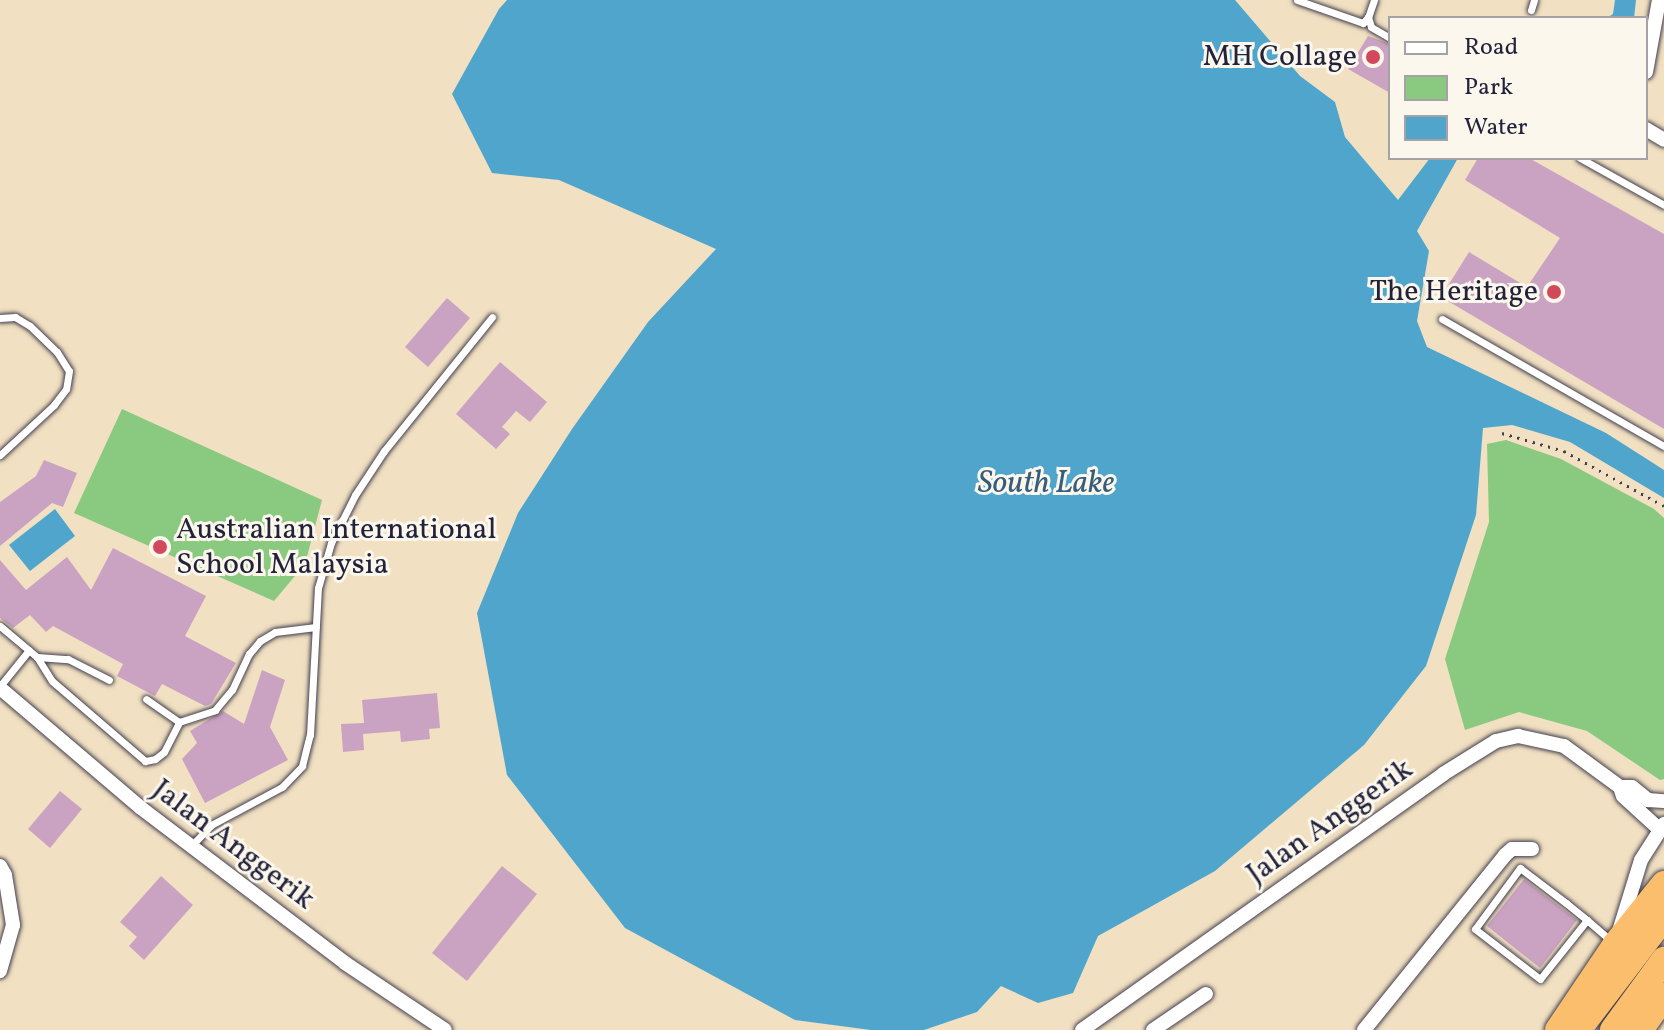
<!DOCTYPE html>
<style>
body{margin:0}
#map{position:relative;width:1664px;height:1030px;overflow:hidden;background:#f1e0c1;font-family:Vollkorn,serif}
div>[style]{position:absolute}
.green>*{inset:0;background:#8ac980}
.water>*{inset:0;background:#4fa5cc}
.building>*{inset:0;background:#cba3c2}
.path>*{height:3px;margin-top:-1.5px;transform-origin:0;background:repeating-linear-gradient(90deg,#413e4f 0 2px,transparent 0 8px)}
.roads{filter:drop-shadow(0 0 2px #413e4f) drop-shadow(0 0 2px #413e4f)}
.service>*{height:7px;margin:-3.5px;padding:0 3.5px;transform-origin:3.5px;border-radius:3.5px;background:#fff}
.minor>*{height:14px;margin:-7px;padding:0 7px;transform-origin:7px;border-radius:7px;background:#fff}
.motorway>*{height:26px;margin:-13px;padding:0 13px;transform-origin:13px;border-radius:13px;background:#fabe6d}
.dots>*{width:22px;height:22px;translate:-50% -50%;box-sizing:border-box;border:4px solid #fbf7ec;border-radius:50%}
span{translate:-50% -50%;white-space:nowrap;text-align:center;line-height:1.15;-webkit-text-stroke:6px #fbf7ec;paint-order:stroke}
.poi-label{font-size:30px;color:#22223b}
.right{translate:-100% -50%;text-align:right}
.left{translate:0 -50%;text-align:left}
.street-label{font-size:30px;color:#22223b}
.water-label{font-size:32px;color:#365d7c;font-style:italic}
.legend{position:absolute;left:1388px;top:16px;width:260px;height:144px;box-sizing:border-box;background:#fbf7ec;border:2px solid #a4a2a5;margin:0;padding:10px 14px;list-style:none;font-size:24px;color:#22223b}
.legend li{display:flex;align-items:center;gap:16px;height:40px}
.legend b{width:40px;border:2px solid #a4a2a5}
</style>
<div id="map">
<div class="green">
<div style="clip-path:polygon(122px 409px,322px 500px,305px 564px,274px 601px,74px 513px)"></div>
<div style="clip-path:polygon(1506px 440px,1561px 459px,1654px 509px,1664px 518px,1664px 779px,1660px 780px,1587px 731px,1519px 712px,1465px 730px,1445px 659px,1489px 522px,1487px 444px)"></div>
</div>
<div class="water">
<div style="clip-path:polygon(507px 0,1235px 0,1300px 76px,1335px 102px,1345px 137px,1398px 200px,1430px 158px,1458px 158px,1417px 231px,1429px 251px,1417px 321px,1427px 347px,1606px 433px,1664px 470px,1664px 498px,1570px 442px,1512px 425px,1483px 428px,1476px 515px,1426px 666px,1364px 745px,1215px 871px,1098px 936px,1073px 993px,1038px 1003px,1001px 986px,977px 1012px,924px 1030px,871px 1030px,795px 1020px,625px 928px,507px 775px,477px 613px,518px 513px,572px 429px,648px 322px,716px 249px,559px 180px,492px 173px,452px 94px,499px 9px)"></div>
<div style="clip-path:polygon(1615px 0,1636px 0,1634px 18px,1607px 18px,1613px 14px)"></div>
<div style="clip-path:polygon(55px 509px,75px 536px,30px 571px,9px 545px)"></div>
</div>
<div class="building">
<div style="clip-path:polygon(1368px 36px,1390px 44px,1390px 93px,1348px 69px)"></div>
<div style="clip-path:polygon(1478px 158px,1529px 158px,1664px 234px,1664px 429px,1441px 297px,1469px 252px,1527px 287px,1560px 238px,1465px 180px)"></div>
<div style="clip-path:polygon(447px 298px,470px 318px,428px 367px,405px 347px)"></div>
<div style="clip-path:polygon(500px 362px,547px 402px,530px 422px,516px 411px,502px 427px,510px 434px,496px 449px,456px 414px)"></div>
<div style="clip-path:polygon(44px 460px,77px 473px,63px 507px,52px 503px,0 546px,0 502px,36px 476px)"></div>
<div style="clip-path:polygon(113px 548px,206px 596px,185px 636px,236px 663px,211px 704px,205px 706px,162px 684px,155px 696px,117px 676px,123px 664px,53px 626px,46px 632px,30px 615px,13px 628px,0 618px,0 560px,26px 590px,67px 557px,91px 590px)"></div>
<div style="clip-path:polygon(262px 670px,285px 680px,270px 727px,288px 760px,205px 803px,182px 759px,197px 743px,190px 731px,223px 711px,244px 724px)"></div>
<div style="clip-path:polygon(437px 693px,440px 728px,429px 729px,430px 739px,401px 742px,400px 731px,363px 734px,364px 750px,343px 752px,341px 724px,364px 723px,362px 700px)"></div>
<div style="clip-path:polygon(60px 791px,82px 809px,50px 848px,28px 829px)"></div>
<div style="clip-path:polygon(502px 866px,537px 894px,467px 981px,432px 953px)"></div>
<div style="clip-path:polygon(161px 876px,193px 905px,144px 960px,129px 946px,137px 937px,120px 922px)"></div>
<div style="clip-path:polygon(1524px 879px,1577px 920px,1540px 968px,1487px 926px)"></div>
</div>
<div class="path">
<div style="left:1502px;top:433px;width:65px;rotate:16.2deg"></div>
<div style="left:1564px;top:451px;width:114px;rotate:28.8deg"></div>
</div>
<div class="roads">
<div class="service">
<div style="left:1297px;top:0;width:70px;rotate:19.2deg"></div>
<div style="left:1363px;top:23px;width:8px;rotate:-50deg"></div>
<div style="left:1374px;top:0;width:18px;rotate:109deg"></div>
<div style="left:1368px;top:17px;width:10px;rotate:73deg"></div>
<div style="left:1371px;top:27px;width:22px;rotate:30deg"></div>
<div style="left:1531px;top:10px;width:10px;rotate:-73deg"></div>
<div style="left:1580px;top:158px;width:96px;rotate:29.2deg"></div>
<div style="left:0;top:318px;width:15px;rotate:-4deg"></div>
<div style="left:15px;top:317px;width:17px;rotate:31deg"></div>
<div style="left:30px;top:326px;width:37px;rotate:44deg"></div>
<div style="left:57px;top:352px;width:22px;rotate:58deg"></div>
<div style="left:69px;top:371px;width:18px;rotate:99deg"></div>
<div style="left:66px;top:389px;width:20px;rotate:127deg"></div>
<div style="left:54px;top:405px;width:74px;rotate:137.2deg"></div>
<div style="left:1442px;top:319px;width:256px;rotate:29.8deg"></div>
<div style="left:0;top:626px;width:48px;rotate:40deg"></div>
<div style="left:37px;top:657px;width:28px;rotate:58deg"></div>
<div style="left:52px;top:681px;width:123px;rotate:40.7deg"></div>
<div style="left:145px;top:761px;width:10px;rotate:-11deg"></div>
<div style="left:155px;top:759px;width:11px;rotate:-38deg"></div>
<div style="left:164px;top:752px;width:34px;rotate:-63deg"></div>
<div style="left:179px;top:722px;width:40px;rotate:-145.1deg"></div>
<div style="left:37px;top:657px;width:31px;rotate:4deg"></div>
<div style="left:68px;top:659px;width:46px;rotate:27.1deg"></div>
<div style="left:0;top:686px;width:46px;rotate:-51.1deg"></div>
<div style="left:179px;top:722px;width:38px;rotate:-18deg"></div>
<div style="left:215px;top:710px;width:26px;rotate:-50deg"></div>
<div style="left:232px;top:690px;width:40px;rotate:-65deg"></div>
<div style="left:249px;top:654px;width:17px;rotate:-50deg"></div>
<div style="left:260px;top:641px;width:17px;rotate:-31deg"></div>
<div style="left:275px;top:632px;width:41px;rotate:-7deg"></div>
<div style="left:192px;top:845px;width:28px;rotate:-46deg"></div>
<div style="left:211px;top:825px;width:81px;rotate:-28.2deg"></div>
<div style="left:282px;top:787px;width:29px;rotate:-46deg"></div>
<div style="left:302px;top:766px;width:32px;rotate:-76deg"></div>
<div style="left:310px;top:735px;width:147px;rotate:-86.9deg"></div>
<div style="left:318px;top:588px;width:47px;rotate:-73.9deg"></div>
<div style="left:331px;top:543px;width:54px;rotate:-63.4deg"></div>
<div style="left:355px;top:495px;width:53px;rotate:-56.6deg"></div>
<div style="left:384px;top:451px;width:172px;rotate:-51.1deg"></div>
<div style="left:1587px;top:920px;width:75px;rotate:128.5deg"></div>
<div style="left:1540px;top:979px;width:82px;rotate:-142.4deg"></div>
<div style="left:1475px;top:929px;width:76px;rotate:-53.6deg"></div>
<div style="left:1520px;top:868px;width:58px;rotate:37.3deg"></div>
<div style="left:1566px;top:903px;width:27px;rotate:39deg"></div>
<div style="left:1587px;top:920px;width:30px;rotate:41deg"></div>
</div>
<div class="minor">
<div style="left:1646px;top:72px;width:73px;rotate:-79.8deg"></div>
<div style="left:1646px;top:129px;width:21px;rotate:31deg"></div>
<div style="left:0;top:688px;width:185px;rotate:40.4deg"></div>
<div style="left:141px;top:808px;width:256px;rotate:37.2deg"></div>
<div style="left:345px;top:963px;width:120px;rotate:33.8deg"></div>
<div style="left:1620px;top:787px;width:12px"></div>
<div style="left:1632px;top:787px;width:21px;rotate:39deg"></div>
<div style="left:1648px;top:800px;width:16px;rotate:4deg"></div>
<div style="left:0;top:866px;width:10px;rotate:61deg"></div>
<div style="left:5px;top:875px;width:51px;rotate:80.9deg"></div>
<div style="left:13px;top:925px;width:48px;rotate:105.8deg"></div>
<div style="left:1620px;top:928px;width:71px;rotate:-72.8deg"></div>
<div style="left:1641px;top:860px;width:43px;rotate:-57.4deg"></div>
<div style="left:1082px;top:1030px;width:443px;rotate:-35.3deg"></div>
<div style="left:1443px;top:774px;width:62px;rotate:-31.9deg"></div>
<div style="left:1496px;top:741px;width:23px;rotate:-13deg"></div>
<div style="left:1518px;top:736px;width:47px;rotate:12.3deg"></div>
<div style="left:1564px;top:746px;width:69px;rotate:36.2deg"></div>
<div style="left:1620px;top:787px;width:9px;rotate:72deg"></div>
<div style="left:1623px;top:796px;width:49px;rotate:42.5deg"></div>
<div style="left:1153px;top:1030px;width:64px;rotate:-34.2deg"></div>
<div style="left:1364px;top:1030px;width:225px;rotate:-51.1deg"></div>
<div style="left:1505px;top:855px;width:9px;rotate:-41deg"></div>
<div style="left:1512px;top:849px;width:20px"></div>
</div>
<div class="motorway">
<div style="left:1558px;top:1030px;width:104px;rotate:-56deg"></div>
<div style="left:1616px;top:944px;width:77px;rotate:-51.3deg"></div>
<div style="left:1578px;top:1030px;width:142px;rotate:-52.7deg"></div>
<div style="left:1613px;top:1030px;width:87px;rotate:-53.9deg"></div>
<div style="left:1640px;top:1030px;width:42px;rotate:-54.8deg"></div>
</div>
</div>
<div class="dots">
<div style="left:1373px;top:57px;background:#d1495b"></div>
<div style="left:1554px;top:292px;background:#d1495b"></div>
<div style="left:160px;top:547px;background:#d1495b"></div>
</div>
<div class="poi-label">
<span class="right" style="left:1357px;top:57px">MH Collage</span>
<span class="right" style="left:1538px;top:292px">The Heritage</span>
<span class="left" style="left:176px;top:547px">Australian International<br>School Malaysia</span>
</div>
<div class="street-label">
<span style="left:1330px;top:822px;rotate:-35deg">Jalan Anggerik</span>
<span style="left:233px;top:845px;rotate:37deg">Jalan Anggerik</span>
</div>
<div class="water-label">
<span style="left:1046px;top:484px">South Lake</span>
</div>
<ul class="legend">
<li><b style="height:10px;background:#fff"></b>Road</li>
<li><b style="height:22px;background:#8ac980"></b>Park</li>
<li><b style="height:22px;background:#4fa5cc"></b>Water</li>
</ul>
</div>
